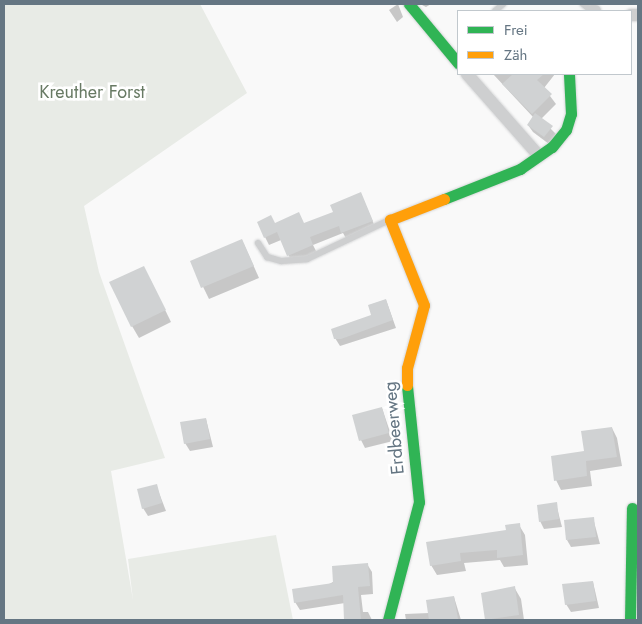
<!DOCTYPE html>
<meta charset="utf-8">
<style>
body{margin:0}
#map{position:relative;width:642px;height:624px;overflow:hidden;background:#f9f9f9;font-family:Jost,sans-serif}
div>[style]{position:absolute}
.green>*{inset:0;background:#e8ebe6}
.shadow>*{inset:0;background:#0003}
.building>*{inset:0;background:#d0d2d3}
.roads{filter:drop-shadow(0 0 1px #d5d6d7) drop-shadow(0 0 1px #d5d6d7)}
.lane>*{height:6px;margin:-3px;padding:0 3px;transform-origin:3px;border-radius:3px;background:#cecfd0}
.street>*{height:12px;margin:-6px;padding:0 6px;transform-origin:6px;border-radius:6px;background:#cecfd0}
.fast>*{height:11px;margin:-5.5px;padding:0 5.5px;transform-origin:5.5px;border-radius:5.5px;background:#30b455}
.slow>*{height:11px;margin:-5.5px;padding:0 5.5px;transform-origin:5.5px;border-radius:5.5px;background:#ff9f0a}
span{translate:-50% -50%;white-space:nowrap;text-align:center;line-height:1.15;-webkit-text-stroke:5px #fff;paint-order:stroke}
.park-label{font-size:18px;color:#687a64}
.street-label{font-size:18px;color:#657683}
.frame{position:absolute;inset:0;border:5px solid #657683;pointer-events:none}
.legend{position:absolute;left:457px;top:10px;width:175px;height:65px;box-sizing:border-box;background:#fff;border:1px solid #c1c8cd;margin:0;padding:6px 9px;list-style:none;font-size:15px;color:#657683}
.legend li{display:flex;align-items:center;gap:10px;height:25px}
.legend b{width:25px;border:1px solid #c1c8cd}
</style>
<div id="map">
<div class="green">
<div style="clip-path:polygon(4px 4px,200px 4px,247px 93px,84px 206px,99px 272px,165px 458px,111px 471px,133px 600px,128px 559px,276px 535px,293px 620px,4px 620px)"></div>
</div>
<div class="shadow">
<div style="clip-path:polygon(398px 4px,403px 17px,397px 22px,389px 10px)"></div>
<div style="clip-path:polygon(420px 4px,431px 4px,426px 7px)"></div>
<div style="clip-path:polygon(493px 74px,555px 74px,544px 88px,556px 104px,541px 119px,556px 134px,549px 144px,533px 132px,528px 125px,533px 117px)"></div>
<div style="clip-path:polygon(361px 194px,376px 229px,347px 240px,343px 233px,313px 245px,317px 253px,292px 262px,281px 240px,269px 245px,265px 237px,275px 224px,304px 225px,334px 213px)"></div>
<div style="clip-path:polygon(242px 240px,259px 278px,209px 299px,191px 262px)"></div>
<div style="clip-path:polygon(150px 279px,171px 322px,139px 338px,132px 326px)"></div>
<div style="clip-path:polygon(386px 300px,396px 328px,340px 346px,335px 338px,372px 316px)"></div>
<div style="clip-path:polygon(382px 408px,393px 441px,365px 448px,361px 440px)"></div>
<div style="clip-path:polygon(206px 419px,213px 447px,190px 451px,185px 443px)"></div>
<div style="clip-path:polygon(612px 428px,617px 438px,622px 466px,590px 471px,592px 486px,561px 490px,556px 480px)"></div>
<div style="clip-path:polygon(156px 485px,166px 511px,148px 516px,143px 508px)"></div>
<div style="clip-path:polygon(556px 504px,562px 527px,544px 529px,540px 521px)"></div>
<div style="clip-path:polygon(593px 518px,600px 544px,571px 547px,567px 540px)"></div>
<div style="clip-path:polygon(519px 525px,525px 535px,528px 565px,504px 567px,500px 560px,464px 563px,466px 571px,437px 575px,431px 565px)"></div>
<div style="clip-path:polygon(367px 564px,372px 572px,373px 594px,361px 595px,363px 612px,368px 612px,372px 620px,345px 620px,345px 603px,300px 610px,295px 602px)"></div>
<div style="clip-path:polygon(593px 582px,599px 608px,571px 612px,566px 604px)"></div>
<div style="clip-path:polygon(514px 587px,521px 599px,524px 620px,486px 620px,482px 594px)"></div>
<div style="clip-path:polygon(454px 597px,461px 620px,406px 620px,405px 614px,429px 613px)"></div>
</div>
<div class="building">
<div style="clip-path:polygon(513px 74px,544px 74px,537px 80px,552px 94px,532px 114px,502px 84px)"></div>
<div style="clip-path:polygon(535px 113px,553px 126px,544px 137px,527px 125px)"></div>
<div style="clip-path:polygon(361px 192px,373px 221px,341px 233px,339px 226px,310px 237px,313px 245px,290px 255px,287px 256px,277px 232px,264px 238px,257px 222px,271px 215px,275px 223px,299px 212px,304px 223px,333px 212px,330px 205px)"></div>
<div style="clip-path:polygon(242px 239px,254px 266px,201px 288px,190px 261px)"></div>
<div style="clip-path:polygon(144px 266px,166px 310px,131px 327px,109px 282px)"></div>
<div style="clip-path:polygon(386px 299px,393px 320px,341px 339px,334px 339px,331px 329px,371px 315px,368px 305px)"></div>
<div style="clip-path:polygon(382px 407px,389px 433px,359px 441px,352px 415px)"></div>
<div style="clip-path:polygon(206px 418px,210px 439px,184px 444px,180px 422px)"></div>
<div style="clip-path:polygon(612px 427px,617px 457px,586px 461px,587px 476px,554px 481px,551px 456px,584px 451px,581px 431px)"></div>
<div style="clip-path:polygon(157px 484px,162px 503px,142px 509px,137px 489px)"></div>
<div style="clip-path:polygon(557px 502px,559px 519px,539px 522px,537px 505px)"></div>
<div style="clip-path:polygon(594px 517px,596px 537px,566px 540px,564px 520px)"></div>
<div style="clip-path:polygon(520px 523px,523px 555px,497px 558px,497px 550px,460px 553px,461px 561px,430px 566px,426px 542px,506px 530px,505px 525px)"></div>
<div style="clip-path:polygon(368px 563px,370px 586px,358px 587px,361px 620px,344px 620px,343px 595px,294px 603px,292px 589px,333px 583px,332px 566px)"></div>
<div style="clip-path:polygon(593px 581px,596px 601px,565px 605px,562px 584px)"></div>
<div style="clip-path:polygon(515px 586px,519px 615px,485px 620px,481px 593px)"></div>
<div style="clip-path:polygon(454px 596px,458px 619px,429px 620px,426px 600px)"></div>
</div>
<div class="roads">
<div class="lane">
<div style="left:583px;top:4px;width:11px;rotate:38deg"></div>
<div style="left:495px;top:11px;width:11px;rotate:-41deg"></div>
<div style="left:258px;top:243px;width:17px;rotate:57deg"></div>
<div style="left:267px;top:257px;width:15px;rotate:16deg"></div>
<div style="left:281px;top:261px;width:26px;rotate:-4deg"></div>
<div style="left:307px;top:259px;width:91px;rotate:-25.4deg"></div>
</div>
<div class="street">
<div style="left:592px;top:11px;width:3px"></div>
<div style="left:631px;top:15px;width:7px"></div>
<div style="left:467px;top:74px;width:109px;rotate:48.7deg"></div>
</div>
<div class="fast">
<div style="left:409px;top:4px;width:77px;rotate:50.3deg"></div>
<div style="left:444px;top:199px;width:82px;rotate:-21.5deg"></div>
<div style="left:520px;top:169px;width:39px;rotate:-35deg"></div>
<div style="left:552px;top:147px;width:22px;rotate:-51deg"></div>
<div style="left:566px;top:130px;width:17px;rotate:-73deg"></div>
<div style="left:571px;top:114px;width:40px;rotate:-92.9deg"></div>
<div style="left:388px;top:620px;width:122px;rotate:-75.3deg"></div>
<div style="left:419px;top:502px;width:118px;rotate:-95.9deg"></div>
<div style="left:630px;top:620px;width:112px;rotate:-89deg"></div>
</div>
<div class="slow">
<div style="left:407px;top:385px;width:17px;rotate:-90deg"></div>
<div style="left:407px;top:368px;width:65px;rotate:-74.9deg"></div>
<div style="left:424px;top:305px;width:92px;rotate:-111.8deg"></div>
<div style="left:390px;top:220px;width:58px;rotate:-21.3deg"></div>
</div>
</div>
<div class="park-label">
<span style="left:92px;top:92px">Kreuther Forst</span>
</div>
<div class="street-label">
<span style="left:394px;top:428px;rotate:-95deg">Erdbeerweg</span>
</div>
<div class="frame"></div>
<ul class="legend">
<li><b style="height:6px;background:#30b455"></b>Frei</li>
<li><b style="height:6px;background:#ff9f0a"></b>Zäh</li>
</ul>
</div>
